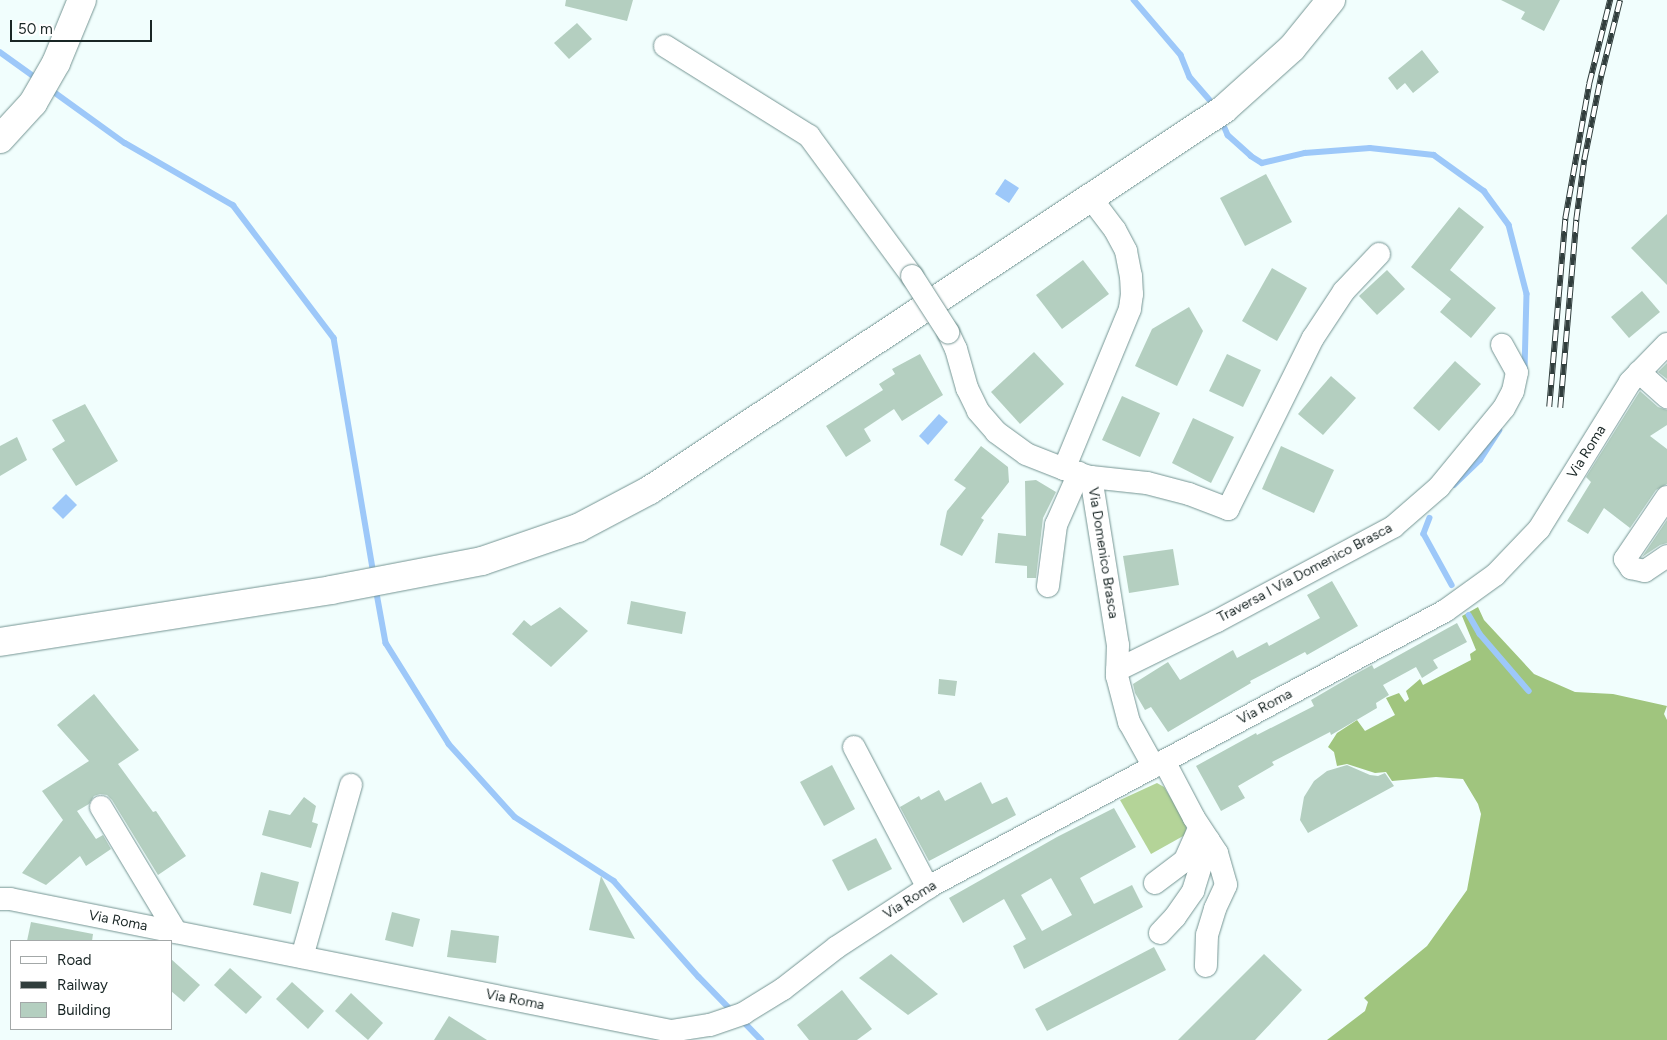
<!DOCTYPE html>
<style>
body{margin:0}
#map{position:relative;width:1667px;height:1040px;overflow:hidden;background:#f1fefd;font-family:Figtree,sans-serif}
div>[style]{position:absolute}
.green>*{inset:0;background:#b4d498}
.forest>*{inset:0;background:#a0c57e}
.water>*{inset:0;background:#9dc8f9}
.stream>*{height:5.5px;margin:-2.75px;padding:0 2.75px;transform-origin:2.75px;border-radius:2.75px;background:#9dc8f9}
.building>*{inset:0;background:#b4cfc0}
.roads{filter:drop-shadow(0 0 1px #759593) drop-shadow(0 0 1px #759593)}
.minor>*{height:22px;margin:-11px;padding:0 11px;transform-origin:11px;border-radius:11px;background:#fff}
.major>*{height:28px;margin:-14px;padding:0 14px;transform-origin:14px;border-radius:14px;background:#fff}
.rail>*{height:5.5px;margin-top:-2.75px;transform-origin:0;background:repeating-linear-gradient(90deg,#fff 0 11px,#313e3d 0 22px);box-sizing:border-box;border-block:1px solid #313e3d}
.bridges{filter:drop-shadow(0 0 1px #759593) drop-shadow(0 0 1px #759593)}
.minor-bridge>*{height:22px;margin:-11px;padding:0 11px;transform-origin:11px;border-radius:11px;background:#fff}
span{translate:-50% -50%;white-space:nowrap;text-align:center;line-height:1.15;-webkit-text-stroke:4.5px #fff;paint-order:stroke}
.street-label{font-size:14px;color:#192625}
.legend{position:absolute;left:10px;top:940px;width:162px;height:90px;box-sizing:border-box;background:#fff;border:1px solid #a3a8a8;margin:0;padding:6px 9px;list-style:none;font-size:15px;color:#192625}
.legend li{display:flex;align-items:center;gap:10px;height:25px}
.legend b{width:25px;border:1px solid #a3a8a8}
.scale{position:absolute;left:10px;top:20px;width:142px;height:22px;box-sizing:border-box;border:2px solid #192625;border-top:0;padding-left:6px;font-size:15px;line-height:18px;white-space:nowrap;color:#192625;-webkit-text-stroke:4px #fff;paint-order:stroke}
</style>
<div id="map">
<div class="green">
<div style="clip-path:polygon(1157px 783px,1164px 787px,1187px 824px,1185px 835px,1151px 854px,1120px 800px)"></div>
</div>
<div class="forest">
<div style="clip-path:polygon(1478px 607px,1484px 620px,1534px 674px,1575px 692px,1613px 694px,1667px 706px,1664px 714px,1667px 720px,1667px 1040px,1327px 1040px,1365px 1011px,1368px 1002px,1364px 998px,1427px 946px,1467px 890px,1481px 814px,1478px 804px,1463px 779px,1436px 777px,1392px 781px,1386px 772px,1375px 773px,1347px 764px,1337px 766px,1334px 752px,1328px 747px,1337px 733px,1357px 720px,1365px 731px,1395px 715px,1386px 698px,1399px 693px,1405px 702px,1409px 699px,1406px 691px,1420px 679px,1423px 685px,1471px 660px,1470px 654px,1476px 650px,1462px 616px)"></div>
</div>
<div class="water">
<div style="clip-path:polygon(1005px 179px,1019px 188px,1009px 203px,995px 194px)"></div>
<div style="clip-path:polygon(939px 414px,948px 422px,928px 445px,919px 436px)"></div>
<div style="clip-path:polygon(66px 494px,77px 505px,63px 519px,52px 508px)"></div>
</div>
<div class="stream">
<div style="left:1134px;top:0;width:72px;rotate:49.5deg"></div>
<div style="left:1181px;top:55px;width:24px;rotate:68deg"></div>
<div style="left:1190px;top:77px;width:29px;rotate:49deg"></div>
<div style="left:0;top:52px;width:48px;rotate:35.7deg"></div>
<div style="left:50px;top:89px;width:92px;rotate:35.8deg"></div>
<div style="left:125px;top:143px;width:125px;rotate:29.9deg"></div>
<div style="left:233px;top:205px;width:167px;rotate:52.8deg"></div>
<div style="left:334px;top:338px;width:239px;rotate:80.4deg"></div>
<div style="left:1225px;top:128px;width:8px;rotate:67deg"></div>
<div style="left:1228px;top:135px;width:31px;rotate:42deg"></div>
<div style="left:1251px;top:156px;width:13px;rotate:32deg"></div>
<div style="left:1262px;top:163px;width:44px;rotate:-13.1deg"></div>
<div style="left:1305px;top:153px;width:65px;rotate:-4.4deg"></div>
<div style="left:1370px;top:148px;width:64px;rotate:6.2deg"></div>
<div style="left:1434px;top:155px;width:62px;rotate:35.8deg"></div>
<div style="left:1484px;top:191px;width:42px;rotate:53.7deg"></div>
<div style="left:1509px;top:225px;width:71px;rotate:75.4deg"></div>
<div style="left:1527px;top:294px;width:78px;rotate:91.5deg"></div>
<div style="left:1454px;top:485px;width:36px;rotate:-44deg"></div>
<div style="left:1480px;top:460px;width:35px;rotate:-57deg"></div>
<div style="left:1430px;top:518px;width:17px;rotate:111deg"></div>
<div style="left:1424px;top:534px;width:58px;rotate:61.2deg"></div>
<div style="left:376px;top:588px;width:56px;rotate:79.7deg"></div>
<div style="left:386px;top:643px;width:119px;rotate:58deg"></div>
<div style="left:449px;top:744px;width:98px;rotate:47.9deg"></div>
<div style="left:515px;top:817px;width:118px;rotate:32.9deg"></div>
<div style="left:614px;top:881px;width:128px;rotate:48.5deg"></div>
<div style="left:699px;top:977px;width:49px;rotate:45.8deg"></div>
<div style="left:1469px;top:615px;width:22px;rotate:60deg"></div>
<div style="left:1480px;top:634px;width:75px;rotate:49.3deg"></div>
<div style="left:742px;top:1020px;width:28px;rotate:46deg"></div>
</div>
<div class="building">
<div style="clip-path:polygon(566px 0,633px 0,627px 21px,565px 6px)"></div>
<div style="clip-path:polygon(1501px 0,1560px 0,1544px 31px,1521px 19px,1525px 12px)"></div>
<div style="clip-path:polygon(577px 23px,592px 39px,569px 59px,554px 43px)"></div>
<div style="clip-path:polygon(1422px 50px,1439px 72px,1413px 93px,1405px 83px,1397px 90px,1388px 78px)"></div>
<div style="clip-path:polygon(1266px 174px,1292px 222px,1245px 246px,1220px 198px)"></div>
<div style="clip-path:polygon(1459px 207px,1484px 227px,1450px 270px,1496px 308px,1471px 338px,1440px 312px,1451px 299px,1411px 267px)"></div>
<div style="clip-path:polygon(1667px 214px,1667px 285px,1631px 248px)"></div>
<div style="clip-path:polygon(1083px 260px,1109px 294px,1062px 329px,1036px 295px)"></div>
<div style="clip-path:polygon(1272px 268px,1307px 288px,1277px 341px,1242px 321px)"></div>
<div style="clip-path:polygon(1387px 270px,1405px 289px,1377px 315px,1359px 296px)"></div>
<div style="clip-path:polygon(1642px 291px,1660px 312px,1629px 338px,1611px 317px)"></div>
<div style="clip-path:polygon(1189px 307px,1203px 331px,1177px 386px,1135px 366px,1152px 329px)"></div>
<div style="clip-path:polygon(1034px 352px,1064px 384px,1020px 424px,991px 392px)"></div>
<div style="clip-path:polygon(920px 354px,943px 395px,902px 421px,894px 409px,864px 429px,871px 441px,846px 457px,826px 426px,883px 390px,879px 384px,895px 374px,892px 369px)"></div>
<div style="clip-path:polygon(1227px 354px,1261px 370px,1243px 407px,1209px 391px)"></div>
<div style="clip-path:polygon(1455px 361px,1481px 384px,1439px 431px,1413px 408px)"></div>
<div style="clip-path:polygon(1667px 363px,1667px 379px,1658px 372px)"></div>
<div style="clip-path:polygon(1331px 376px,1356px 398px,1323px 435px,1298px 414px)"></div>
<div style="clip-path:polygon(1640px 391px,1658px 407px,1667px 410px,1667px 425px,1650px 436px,1667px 449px,1667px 484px,1656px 490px,1630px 528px,1604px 508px,1588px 534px,1567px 521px,1591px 482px,1586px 477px)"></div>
<div style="clip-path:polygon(1122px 396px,1160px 413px,1140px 457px,1102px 440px)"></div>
<div style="clip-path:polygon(85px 404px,118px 461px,76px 486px,52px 449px,65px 441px,52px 420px)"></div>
<div style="clip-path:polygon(1193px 418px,1234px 437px,1211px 483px,1172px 463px)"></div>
<div style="clip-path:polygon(17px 437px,27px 460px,0 476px,0 446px)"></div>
<div style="clip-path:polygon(981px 446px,1008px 467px,1009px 482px,981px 518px,984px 520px,962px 556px,940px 545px,947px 511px,966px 488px,954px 480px)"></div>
<div style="clip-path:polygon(1281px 446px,1334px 470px,1314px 513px,1262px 489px)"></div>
<div style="clip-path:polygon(1036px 480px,1056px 492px,1043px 518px,1036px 578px,1027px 578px,1027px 566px,995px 563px,998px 533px,1026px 536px,1025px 481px)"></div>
<div style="clip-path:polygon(1667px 520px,1667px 543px,1660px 545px,1642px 557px)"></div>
<div style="clip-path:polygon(1173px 549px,1179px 585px,1129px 593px,1123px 556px)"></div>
<div style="clip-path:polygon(1332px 581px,1358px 626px,1307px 655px,1305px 652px,1250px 681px,1251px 683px,1168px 732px,1151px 707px,1145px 710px,1135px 693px,1133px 684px,1168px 662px,1180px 680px,1233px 650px,1237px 658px,1267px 642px,1269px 646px,1320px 618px,1307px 595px)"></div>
<div style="clip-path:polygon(631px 601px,686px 612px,682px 634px,627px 624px)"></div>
<div style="clip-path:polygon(560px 607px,588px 631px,551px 667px,512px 634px,524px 620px,531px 626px)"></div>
<div style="clip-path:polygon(1457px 623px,1467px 642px,1433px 660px,1438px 668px,1422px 678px,1416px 667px,1383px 685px,1389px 695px,1376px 703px,1377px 708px,1331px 735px,1330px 732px,1272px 762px,1274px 765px,1238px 786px,1245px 798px,1221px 811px,1196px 766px,1256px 733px,1257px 735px,1314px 706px,1311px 700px,1352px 676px,1372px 665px,1374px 669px)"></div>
<div style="clip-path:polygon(939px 679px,957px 681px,955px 696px,938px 694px)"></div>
<div style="clip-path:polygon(94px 694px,139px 750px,118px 764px,153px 812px,156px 811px,186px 856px,158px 875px,112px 800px,107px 795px,100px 794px,94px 796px,89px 804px,77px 811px,96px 839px,103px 835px,111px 849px,86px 866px,80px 856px,46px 885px,22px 873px,63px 820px,42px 791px,89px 761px,57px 725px)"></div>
<div style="clip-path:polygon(832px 765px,855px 809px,824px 826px,800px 782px)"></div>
<div style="clip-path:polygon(1347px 765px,1370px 775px,1378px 776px,1385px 773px,1394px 786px,1308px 833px,1300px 820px,1304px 797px,1314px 781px,1327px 771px)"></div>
<div style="clip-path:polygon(981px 782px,992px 804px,1007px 797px,1016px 815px,929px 861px,900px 807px,919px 796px,921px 800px,939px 790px,945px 801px)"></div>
<div style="clip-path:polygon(304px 797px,316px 806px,312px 822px,318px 824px,311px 848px,262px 835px,269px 810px,290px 815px)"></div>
<div style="clip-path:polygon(evenodd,1114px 808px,1136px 847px,1080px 878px,1094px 904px,1132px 885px,1143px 907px,1024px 969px,1013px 946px,1026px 939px,1004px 899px,963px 923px,949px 898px,1057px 837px,1114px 808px,1051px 878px,1072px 915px,1042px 931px,1021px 895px,1051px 878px)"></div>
<div style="clip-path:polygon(876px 838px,892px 869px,848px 891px,832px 860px)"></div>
<div style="clip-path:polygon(261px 872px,299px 882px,291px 914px,253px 905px)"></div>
<div style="clip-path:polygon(601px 876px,635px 939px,589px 930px)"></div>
<div style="clip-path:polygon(392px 912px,420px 919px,413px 947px,385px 940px)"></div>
<div style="clip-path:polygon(31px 922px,93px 934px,92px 941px,27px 941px)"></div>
<div style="clip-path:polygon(451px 930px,499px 936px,496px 963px,447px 957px)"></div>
<div style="clip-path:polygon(1154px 947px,1166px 970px,1047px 1031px,1035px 1009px)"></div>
<div style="clip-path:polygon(891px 954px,938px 994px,908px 1015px,859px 978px)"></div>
<div style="clip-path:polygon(1264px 954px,1302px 990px,1255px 1040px,1178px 1040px)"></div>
<div style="clip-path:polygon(171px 959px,200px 985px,184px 1002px,171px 991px)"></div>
<div style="clip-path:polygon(230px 968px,262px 997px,246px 1014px,214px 985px)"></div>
<div style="clip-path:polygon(292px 982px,324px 1011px,308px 1029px,276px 999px)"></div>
<div style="clip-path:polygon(842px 990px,872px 1029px,857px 1040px,809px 1040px,797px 1025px)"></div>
<div style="clip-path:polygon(351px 993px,383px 1023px,368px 1040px,335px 1011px)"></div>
<div style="clip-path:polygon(449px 1016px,487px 1040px,434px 1040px)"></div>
</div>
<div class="roads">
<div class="minor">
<div style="left:665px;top:46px;width:170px;rotate:32deg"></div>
<div style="left:809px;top:136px;width:174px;rotate:53.7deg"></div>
<div style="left:1090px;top:197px;width:41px;rotate:52.9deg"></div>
<div style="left:1115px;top:230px;width:24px;rotate:62deg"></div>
<div style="left:1126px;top:251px;width:25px;rotate:79deg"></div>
<div style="left:1131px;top:276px;width:18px;rotate:87deg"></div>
<div style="left:1132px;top:294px;width:15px;rotate:98deg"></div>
<div style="left:1130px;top:309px;width:173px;rotate:112.4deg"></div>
<div style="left:1064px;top:469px;width:28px;rotate:17deg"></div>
<div style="left:1091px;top:477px;width:170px;rotate:80.9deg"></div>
<div style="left:1118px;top:645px;width:31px;rotate:92deg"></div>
<div style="left:1117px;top:676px;width:48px;rotate:75.4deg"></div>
<div style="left:1129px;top:722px;width:51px;rotate:60.9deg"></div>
<div style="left:948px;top:332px;width:19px;rotate:65deg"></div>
<div style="left:956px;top:349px;width:41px;rotate:74.2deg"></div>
<div style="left:967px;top:388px;width:25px;rotate:64deg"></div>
<div style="left:978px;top:411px;width:28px;rotate:49deg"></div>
<div style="left:996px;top:432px;width:37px;rotate:36deg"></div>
<div style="left:1026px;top:454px;width:41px;rotate:21.5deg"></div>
<div style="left:1639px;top:372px;width:38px;rotate:42deg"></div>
<div style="left:1091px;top:477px;width:56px;rotate:6.1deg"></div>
<div style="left:1147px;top:483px;width:43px;rotate:14.7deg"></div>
<div style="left:1189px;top:494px;width:42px;rotate:21deg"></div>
<div style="left:1228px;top:509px;width:191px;rotate:-63.6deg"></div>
<div style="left:1313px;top:338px;width:56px;rotate:-56.6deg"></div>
<div style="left:1344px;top:291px;width:51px;rotate:-46.6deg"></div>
<div style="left:1667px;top:497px;width:75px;rotate:124.1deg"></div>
<div style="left:1625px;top:559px;width:11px;rotate:56deg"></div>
<div style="left:1631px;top:568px;width:14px;rotate:12deg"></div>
<div style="left:1645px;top:571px;width:27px;rotate:-34deg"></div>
<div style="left:1048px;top:586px;width:62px;rotate:-82.5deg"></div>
<div style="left:1056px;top:525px;width:57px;rotate:-66.1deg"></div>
<div style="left:1117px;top:670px;width:111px;rotate:-26.1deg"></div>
<div style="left:1217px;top:621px;width:200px;rotate:-28.1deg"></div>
<div style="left:1393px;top:527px;width:61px;rotate:-41deg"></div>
<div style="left:1439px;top:487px;width:102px;rotate:-50.6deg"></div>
<div style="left:1504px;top:408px;width:19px;rotate:-62deg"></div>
<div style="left:1513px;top:391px;width:19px;rotate:-78deg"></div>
<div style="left:1517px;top:372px;width:31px;rotate:-119deg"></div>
<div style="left:854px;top:747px;width:159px;rotate:62.3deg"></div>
<div style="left:1164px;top:761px;width:64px;rotate:62.2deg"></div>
<div style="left:1194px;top:818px;width:42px;rotate:56.7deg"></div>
<div style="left:1217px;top:853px;width:33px;rotate:74deg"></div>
<div style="left:1226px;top:885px;width:26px;rotate:115deg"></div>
<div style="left:1215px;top:909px;width:27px;rotate:107deg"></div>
<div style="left:1207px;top:935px;width:31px;rotate:92deg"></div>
<div style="left:101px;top:807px;width:146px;rotate:59deg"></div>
<div style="left:1155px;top:883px;width:38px;rotate:-37deg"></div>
<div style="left:1185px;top:860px;width:36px;rotate:-66deg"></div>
<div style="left:0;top:899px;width:10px"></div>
<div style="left:10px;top:899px;width:674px;rotate:11.29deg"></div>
<div style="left:671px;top:1031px;width:39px;rotate:-9deg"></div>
<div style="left:710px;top:1025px;width:36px;rotate:-19deg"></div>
<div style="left:744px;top:1013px;width:46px;rotate:-31.6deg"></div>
<div style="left:783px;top:989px;width:68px;rotate:-37.9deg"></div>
<div style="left:837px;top:947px;width:113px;rotate:-33.1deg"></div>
<div style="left:932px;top:885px;width:582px;rotate:-28.11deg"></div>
<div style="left:1445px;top:611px;width:62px;rotate:-35.8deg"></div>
<div style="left:1495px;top:575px;width:64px;rotate:-46.3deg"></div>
<div style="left:1539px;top:529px;width:173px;rotate:-58.2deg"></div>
<div style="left:1630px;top:382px;width:53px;rotate:-45.8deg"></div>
<div style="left:1160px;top:933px;width:22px;rotate:-47deg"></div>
<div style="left:1175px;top:917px;width:32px;rotate:-55deg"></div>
<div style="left:1193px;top:891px;width:53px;rotate:-72.6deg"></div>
<div style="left:302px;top:957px;width:179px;rotate:-74.1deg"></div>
</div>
<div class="major">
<div style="left:0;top:139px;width:49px;rotate:-47.5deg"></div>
<div style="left:33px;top:103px;width:46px;rotate:-60.1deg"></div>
<div style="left:56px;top:63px;width:68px;rotate:-67.6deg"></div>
<div style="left:0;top:642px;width:335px;rotate:-8.9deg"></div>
<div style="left:331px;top:590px;width:154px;rotate:-10.9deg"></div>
<div style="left:482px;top:561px;width:102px;rotate:-19deg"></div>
<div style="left:578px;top:528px;width:81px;rotate:-27.8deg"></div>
<div style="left:650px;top:490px;width:689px;rotate:-33.57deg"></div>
<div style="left:1224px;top:109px;width:91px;rotate:-41.9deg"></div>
<div style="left:1292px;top:48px;width:62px;rotate:-50.9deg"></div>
</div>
</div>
<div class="rail">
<div style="left:1549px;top:407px;width:189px;rotate:-85.1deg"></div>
<div style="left:1565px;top:219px;width:137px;rotate:-79.9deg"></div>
<div style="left:1589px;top:84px;width:87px;rotate:-76deg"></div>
<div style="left:1560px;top:408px;width:189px;rotate:-85.1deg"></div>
<div style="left:1576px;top:220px;width:61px;rotate:-82.4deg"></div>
<div style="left:1584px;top:160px;width:86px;rotate:-78.6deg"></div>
<div style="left:1601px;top:76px;width:78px;rotate:-76deg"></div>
</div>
<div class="bridges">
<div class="minor-bridge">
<div style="left:912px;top:276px;width:67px;rotate:57.3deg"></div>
</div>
</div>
<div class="street-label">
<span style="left:1587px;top:452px;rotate:-58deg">Via Roma</span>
<span style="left:1103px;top:553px;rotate:81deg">Via Domenico Brasca</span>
<span style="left:1305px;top:573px;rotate:-28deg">Traversa I Via Domenico Brasca</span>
<span style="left:1265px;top:707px;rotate:-28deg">Via Roma</span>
<span style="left:910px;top:900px;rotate:-32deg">Via Roma</span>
<span style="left:118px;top:921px;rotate:11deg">Via Roma</span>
<span style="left:515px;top:1000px;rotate:11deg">Via Roma</span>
</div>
<ul class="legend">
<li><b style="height:6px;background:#fff"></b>Road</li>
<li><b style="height:6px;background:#313e3d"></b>Railway</li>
<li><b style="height:14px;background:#b4cfc0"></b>Building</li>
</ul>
<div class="scale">50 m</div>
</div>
